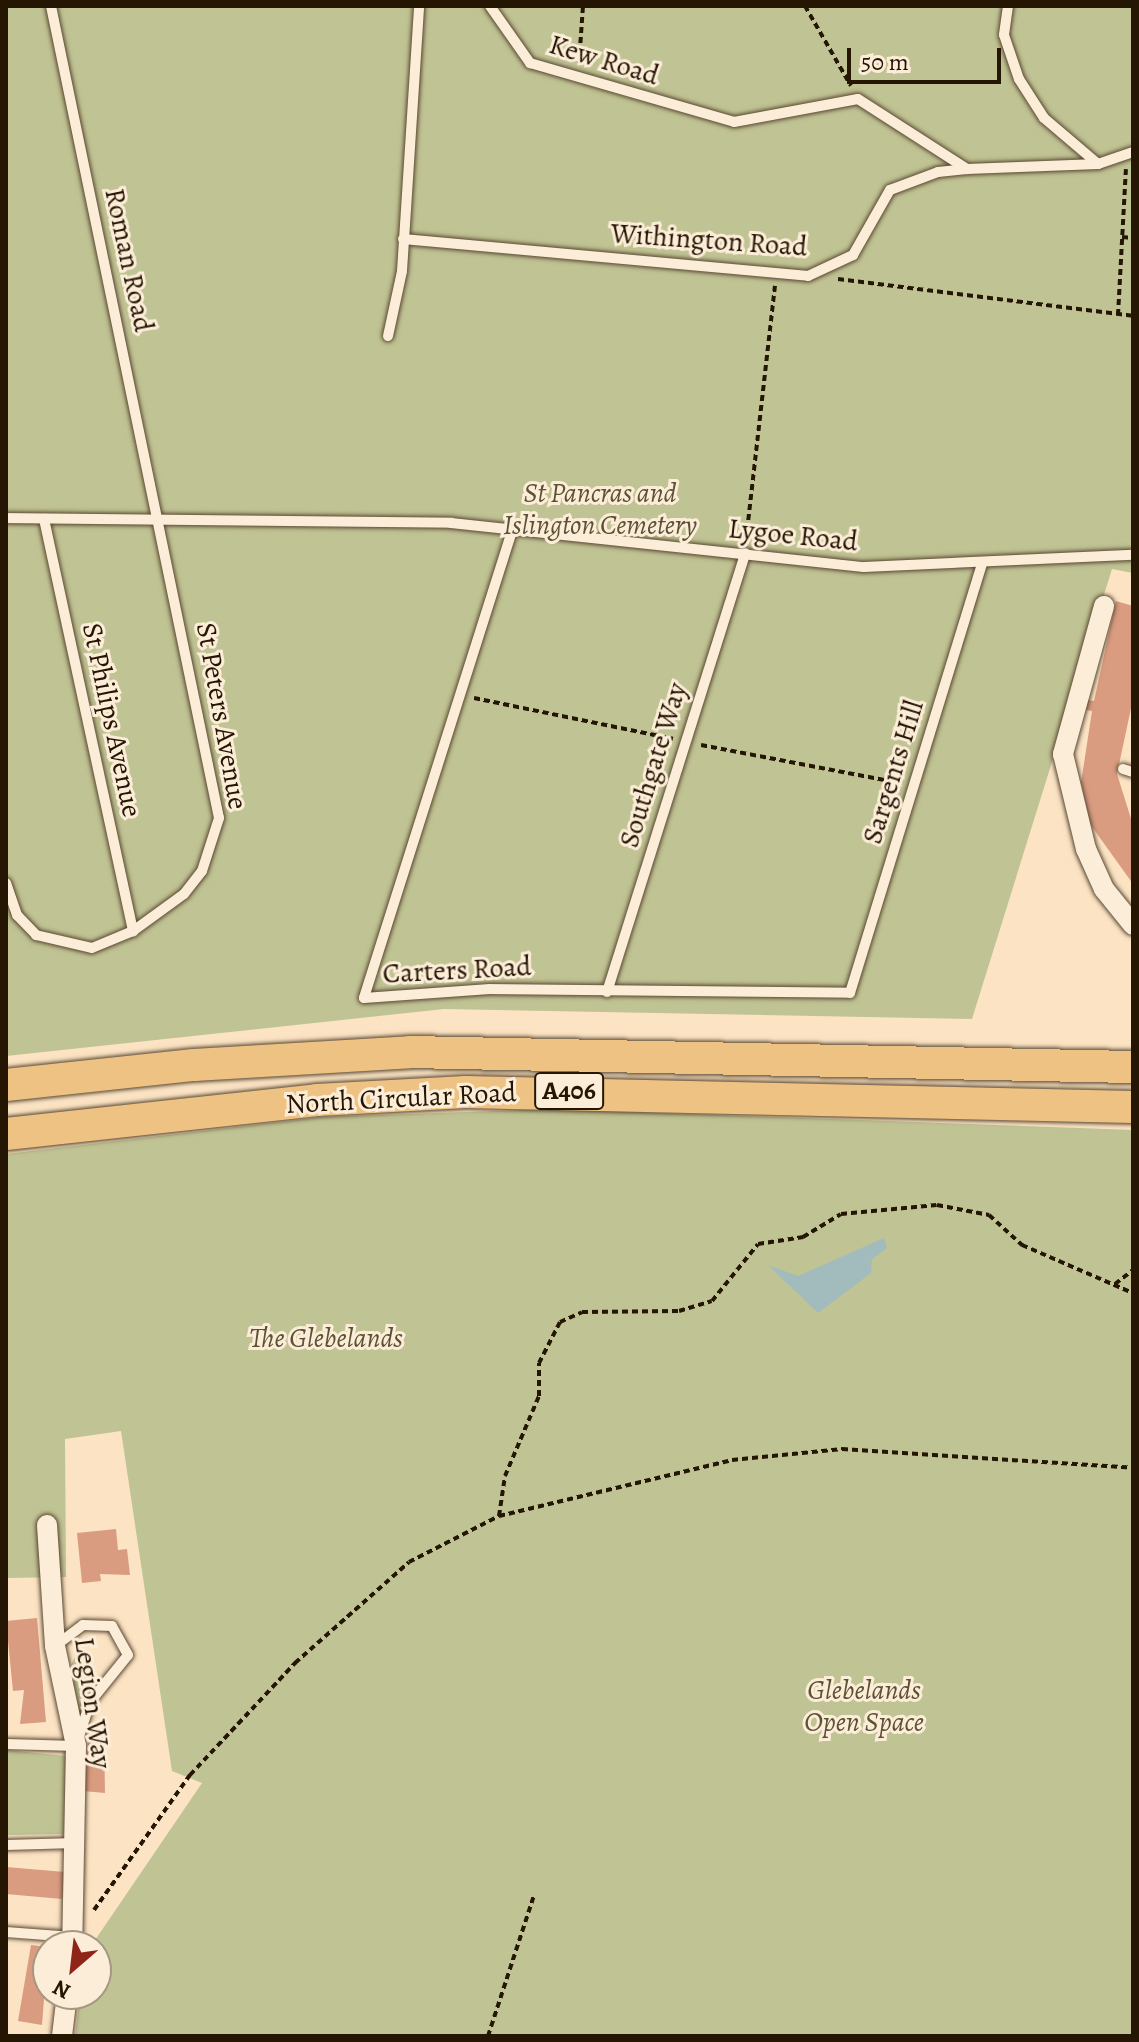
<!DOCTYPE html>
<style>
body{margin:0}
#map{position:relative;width:1139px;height:2042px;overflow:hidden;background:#fbe3c3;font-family:Alegreya,serif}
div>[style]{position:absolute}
.green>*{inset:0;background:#c0c393}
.water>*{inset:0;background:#a2bcbd}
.building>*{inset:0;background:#da9c80}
.path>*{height:4px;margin-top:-2px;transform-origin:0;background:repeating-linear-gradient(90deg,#251503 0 6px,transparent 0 10px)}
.roads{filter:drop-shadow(0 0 2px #5a4833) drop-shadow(0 0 2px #5a4833)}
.service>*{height:10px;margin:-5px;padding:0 5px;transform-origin:5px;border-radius:5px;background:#fcedd8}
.minor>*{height:20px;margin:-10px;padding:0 10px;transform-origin:10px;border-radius:10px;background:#fcedd8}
.trunk>*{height:32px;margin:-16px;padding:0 16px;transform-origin:16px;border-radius:16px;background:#eec282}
span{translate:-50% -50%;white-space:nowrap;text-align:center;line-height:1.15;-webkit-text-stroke:6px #fcedd8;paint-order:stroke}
.shield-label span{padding:2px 6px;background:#fcedd8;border:2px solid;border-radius:6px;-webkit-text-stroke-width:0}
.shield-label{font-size:26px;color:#251503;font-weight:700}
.street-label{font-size:28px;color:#251503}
.park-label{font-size:28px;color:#5b5235;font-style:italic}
.frame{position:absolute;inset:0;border:8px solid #251503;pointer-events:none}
.north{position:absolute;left:32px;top:1930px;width:80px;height:80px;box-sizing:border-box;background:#fcedd8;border:2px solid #a69783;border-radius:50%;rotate:208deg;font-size:22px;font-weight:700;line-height:32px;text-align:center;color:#251503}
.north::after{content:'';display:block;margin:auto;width:28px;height:36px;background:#8f2418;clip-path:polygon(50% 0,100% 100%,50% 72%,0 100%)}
.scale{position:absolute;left:847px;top:48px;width:154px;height:36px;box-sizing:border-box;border:4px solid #251503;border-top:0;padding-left:10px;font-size:24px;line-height:28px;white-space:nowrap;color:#251503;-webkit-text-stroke:6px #fcedd8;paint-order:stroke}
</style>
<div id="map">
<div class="green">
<div style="clip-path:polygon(6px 6px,1133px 6px,1133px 573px,1112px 569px,972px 1019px,444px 1009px,6px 1056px)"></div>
<div style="clip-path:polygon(551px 1109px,1133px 1130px,1133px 2036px,75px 2036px,80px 1994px,96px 1994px,96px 1946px,91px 1946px,202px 1783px,172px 1771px,121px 1431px,65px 1439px,66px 1577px,6px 1578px,6px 1154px,323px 1117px)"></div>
<div style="clip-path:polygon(75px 1657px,90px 1662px,95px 1674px,78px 1712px,69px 1669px)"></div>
<div style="clip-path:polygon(6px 1750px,67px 1756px,69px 1834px,8px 1835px)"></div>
</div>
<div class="water">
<div style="clip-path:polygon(884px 1238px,887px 1248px,872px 1259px,871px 1273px,818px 1313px,768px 1265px,798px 1276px)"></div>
</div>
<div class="building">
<div style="clip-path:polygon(1116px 601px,1133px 606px,1133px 699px,1117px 774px,1133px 825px,1133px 884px,1090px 824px,1081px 783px,1092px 711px,1080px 709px,1082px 699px,1094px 701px)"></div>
<div style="clip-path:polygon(116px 1529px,118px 1550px,127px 1549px,130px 1575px,100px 1574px,101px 1581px,82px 1583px,77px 1533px)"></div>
<div style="clip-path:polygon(37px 1618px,46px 1722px,20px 1724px,24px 1690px,13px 1691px,6px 1621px)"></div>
<div style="clip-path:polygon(89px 1735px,104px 1737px,105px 1793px,83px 1791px)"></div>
<div style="clip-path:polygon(6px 1867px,65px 1872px,62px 1899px,6px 1894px)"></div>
<div style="clip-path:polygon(31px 1945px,48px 1947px,42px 2025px,18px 2021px)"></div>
</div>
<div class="path">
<div style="left:805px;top:6px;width:92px;rotate:60.1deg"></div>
<div style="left:579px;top:63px;width:57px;rotate:-86deg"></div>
<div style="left:1122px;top:237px;width:11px;rotate:5deg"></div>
<div style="left:838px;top:279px;width:297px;rotate:7.1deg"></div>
<div style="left:1118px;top:315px;width:146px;rotate:-86.9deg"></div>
<div style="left:746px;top:540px;width:256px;rotate:-83.5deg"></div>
<div style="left:474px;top:698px;width:203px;rotate:11.6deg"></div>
<div style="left:701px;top:745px;width:204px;rotate:10.8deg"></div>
<div style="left:1115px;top:1284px;width:23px;rotate:-38deg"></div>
<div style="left:499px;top:1516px;width:40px;rotate:-81.5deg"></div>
<div style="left:505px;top:1476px;width:87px;rotate:-67deg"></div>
<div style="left:539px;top:1396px;width:33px;rotate:-90deg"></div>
<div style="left:539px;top:1363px;width:46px;rotate:-62.9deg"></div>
<div style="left:560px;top:1322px;width:24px;rotate:-24deg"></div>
<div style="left:582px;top:1312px;width:97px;rotate:-0.6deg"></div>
<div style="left:679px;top:1311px;width:34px;rotate:-17deg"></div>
<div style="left:712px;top:1301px;width:73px;rotate:-51.1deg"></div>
<div style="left:758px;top:1244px;width:46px;rotate:-8.8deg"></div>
<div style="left:803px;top:1237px;width:44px;rotate:-31.2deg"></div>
<div style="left:841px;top:1214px;width:96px;rotate:-5.4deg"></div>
<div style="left:937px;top:1205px;width:53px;rotate:10.9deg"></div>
<div style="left:989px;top:1215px;width:45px;rotate:42.3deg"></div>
<div style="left:1022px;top:1245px;width:121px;rotate:23.4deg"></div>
<div style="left:94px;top:1910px;width:166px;rotate:-54.6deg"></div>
<div style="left:190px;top:1775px;width:154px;rotate:-46.8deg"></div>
<div style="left:295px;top:1663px;width:152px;rotate:-41.5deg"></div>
<div style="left:409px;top:1562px;width:101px;rotate:-27.1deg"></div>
<div style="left:499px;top:1516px;width:240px;rotate:-13.5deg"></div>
<div style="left:732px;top:1460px;width:111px;rotate:-5.7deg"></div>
<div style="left:842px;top:1449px;width:292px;rotate:3.7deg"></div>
<div style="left:488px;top:2036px;width:148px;rotate:-71.9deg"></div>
</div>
<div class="roads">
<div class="service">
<div style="left:490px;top:6px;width:70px;rotate:54.9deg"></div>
<div style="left:530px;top:63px;width:212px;rotate:16.1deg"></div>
<div style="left:734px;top:122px;width:126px;rotate:-10.5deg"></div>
<div style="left:858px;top:99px;width:130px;rotate:32.7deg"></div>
<div style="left:967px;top:169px;width:131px;rotate:-2.2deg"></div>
<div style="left:1098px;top:164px;width:37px;rotate:-19deg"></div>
<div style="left:1008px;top:6px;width:29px;rotate:98deg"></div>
<div style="left:1004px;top:35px;width:46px;rotate:71.2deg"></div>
<div style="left:1019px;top:79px;width:46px;rotate:57.3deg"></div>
<div style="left:1044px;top:118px;width:71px;rotate:40.4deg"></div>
<div style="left:403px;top:239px;width:407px;rotate:5.2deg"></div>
<div style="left:808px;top:276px;width:50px;rotate:-25deg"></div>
<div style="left:853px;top:255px;width:75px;rotate:-60.4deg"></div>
<div style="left:890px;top:190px;width:51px;rotate:-20.6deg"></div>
<div style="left:938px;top:172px;width:29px;rotate:-6deg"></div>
<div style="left:388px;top:336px;width:66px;rotate:-77.8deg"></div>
<div style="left:402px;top:271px;width:266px;rotate:-86.3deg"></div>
<div style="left:6px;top:518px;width:445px;rotate:0.6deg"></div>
<div style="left:451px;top:523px;width:415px;rotate:6.1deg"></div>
<div style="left:864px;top:567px;width:269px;rotate:-2.6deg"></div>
<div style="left:44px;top:519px;width:422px;rotate:77.8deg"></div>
<div style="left:512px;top:531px;width:490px;rotate:107.6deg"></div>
<div style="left:364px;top:998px;width:126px;rotate:-4.1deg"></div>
<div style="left:490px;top:989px;width:360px;rotate:0.6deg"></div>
<div style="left:850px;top:993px;width:449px;rotate:-72.9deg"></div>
<div style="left:1123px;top:769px;width:10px;rotate:17deg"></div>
<div style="left:6px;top:883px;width:34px;rotate:71deg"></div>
<div style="left:17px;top:915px;width:28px;rotate:46deg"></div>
<div style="left:36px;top:935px;width:57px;rotate:13.1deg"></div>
<div style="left:92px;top:948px;width:44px;rotate:-22.5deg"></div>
<div style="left:133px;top:931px;width:63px;rotate:-36deg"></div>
<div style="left:184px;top:894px;width:29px;rotate:-52deg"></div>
<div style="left:202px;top:871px;width:56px;rotate:-72.2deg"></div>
<div style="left:219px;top:818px;width:829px;rotate:-101.69deg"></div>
<div style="left:607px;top:992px;width:460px;rotate:-72.5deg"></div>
<div style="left:6px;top:1744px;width:70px;rotate:1.6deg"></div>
<div style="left:76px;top:1746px;width:46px;rotate:-72.3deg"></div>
<div style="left:90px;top:1702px;width:60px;rotate:-51deg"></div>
<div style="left:128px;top:1655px;width:33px;rotate:-119deg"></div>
<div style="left:112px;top:1626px;width:29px;rotate:-178deg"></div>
<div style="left:83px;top:1625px;width:35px;rotate:143deg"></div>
<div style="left:6px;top:1845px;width:70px;rotate:-1.6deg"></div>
<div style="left:6px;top:1932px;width:67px;rotate:4.3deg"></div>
</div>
<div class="minor">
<div style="left:1104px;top:606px;width:154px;rotate:105.5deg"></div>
<div style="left:1063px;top:754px;width:98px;rotate:76.4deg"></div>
<div style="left:1086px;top:849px;width:44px;rotate:65.8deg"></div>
<div style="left:1104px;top:889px;width:46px;rotate:51.1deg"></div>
<div style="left:47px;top:1525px;width:121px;rotate:86.2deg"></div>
<div style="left:55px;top:1646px;width:102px;rotate:78.1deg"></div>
<div style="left:76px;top:1746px;width:200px;rotate:91.1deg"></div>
<div style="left:62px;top:2036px;width:42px;rotate:-83.2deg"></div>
</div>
<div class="trunk">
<div style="left:6px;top:1085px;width:189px;rotate:-6.1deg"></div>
<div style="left:194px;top:1065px;width:216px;rotate:-3.4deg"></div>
<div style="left:410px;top:1052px;width:723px;rotate:1.19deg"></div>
<div style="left:6px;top:1134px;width:313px;rotate:-6.2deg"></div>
<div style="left:317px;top:1100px;width:149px;rotate:-3.1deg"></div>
<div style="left:466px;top:1092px;width:667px;rotate:1.29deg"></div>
</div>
</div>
<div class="shield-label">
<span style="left:569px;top:1091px">A406</span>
</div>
<div class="street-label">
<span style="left:604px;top:60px;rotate:17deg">Kew Road</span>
<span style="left:709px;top:240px;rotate:4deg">Withington Road</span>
<span style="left:129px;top:260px;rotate:78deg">Roman Road</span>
<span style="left:793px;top:535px;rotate:6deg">Lygoe Road</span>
<span style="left:222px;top:716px;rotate:80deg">St Peters Avenue</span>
<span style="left:112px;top:720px;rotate:78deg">St Philips Avenue</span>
<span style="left:653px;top:765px;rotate:-73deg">Southgate Way</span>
<span style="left:893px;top:772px;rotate:-73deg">Sargents Hill</span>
<span style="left:457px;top:970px;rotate:-3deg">Carters Road</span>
<span style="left:401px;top:1098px;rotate:-3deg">North Circular Road</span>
<span style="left:93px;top:1703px;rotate:82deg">Legion Way</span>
</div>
<div class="park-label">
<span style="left:600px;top:509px">St Pancras and<br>Islington Cemetery</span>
<span style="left:326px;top:1338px">The Glebelands</span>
<span style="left:864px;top:1706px">Glebelands<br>Open Space</span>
</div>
<div class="frame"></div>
<div class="north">N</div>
<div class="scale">50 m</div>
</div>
